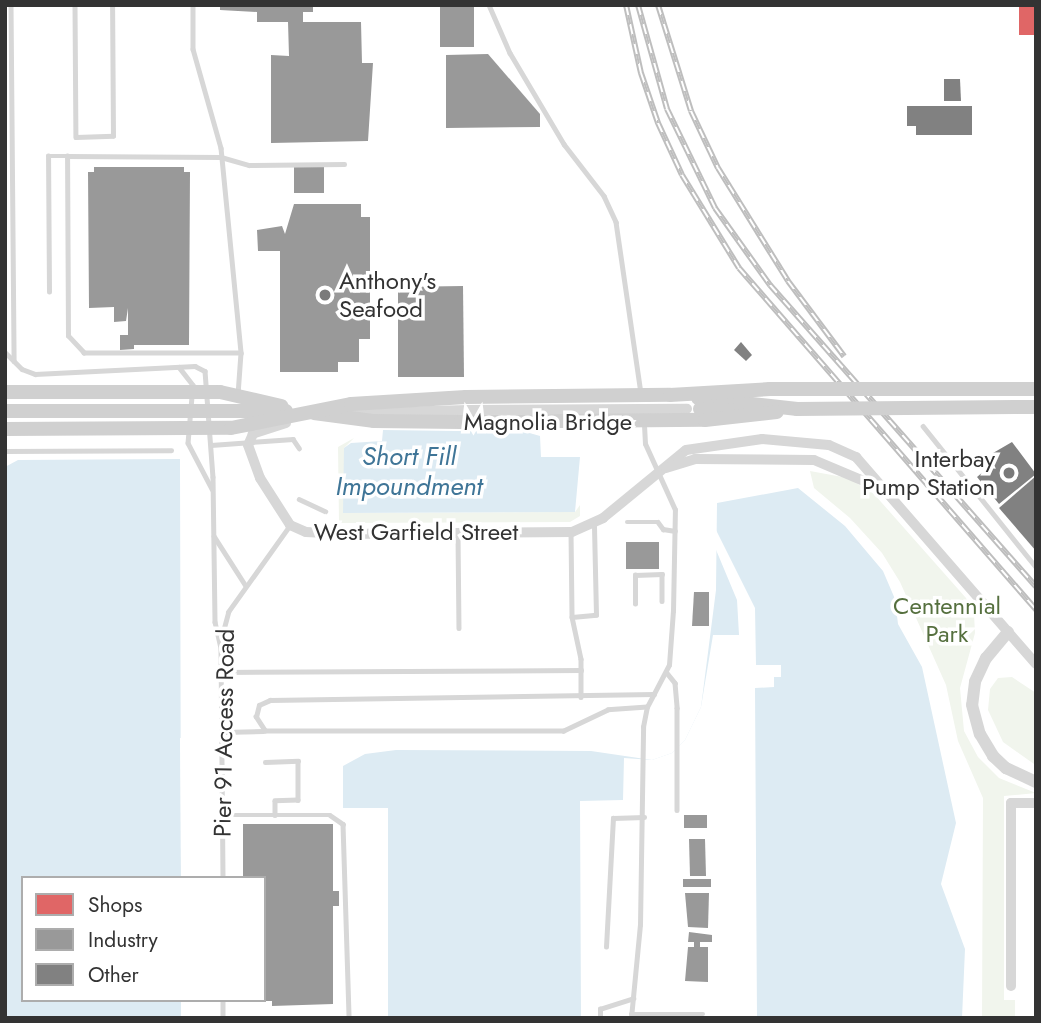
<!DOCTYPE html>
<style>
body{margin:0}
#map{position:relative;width:1041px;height:1023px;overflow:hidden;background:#fff;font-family:Jost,sans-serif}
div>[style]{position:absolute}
.green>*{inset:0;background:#f1f5ed}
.water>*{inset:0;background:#ddebf3}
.pier>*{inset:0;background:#fff}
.shops>*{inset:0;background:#e06666}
.industry>*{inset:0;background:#999}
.building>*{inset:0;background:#818181}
.service>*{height:4.5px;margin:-2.25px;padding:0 2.25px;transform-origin:2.25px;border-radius:2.25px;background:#d7d7d7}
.minor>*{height:10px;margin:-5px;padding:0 5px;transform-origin:5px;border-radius:5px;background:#d7d7d7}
.tertiary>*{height:12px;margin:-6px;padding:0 6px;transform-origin:6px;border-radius:6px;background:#d7d7d7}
.secondary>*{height:14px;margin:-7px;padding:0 7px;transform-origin:7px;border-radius:7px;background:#d0d0d0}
.rail>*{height:6px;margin-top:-3px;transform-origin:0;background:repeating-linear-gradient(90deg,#fff 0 10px,#bebebe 0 20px);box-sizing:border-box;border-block:2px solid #bebebe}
.minor-bridge>*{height:10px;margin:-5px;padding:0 5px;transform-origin:5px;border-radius:5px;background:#d7d7d7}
.secondary-bridge>*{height:14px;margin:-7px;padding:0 7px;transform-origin:7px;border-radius:7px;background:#d0d0d0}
.dots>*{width:19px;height:19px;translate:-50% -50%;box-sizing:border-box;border:4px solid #fff;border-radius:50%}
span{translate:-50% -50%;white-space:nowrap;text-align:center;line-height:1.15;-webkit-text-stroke:7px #fff;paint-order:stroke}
.poi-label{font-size:24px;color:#333}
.left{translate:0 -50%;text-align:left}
.right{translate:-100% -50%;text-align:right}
.street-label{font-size:24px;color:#333}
.park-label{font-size:24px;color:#56703f}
.water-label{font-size:26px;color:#3f7597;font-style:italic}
.frame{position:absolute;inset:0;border:7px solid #333;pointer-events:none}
.legend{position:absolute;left:21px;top:876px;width:245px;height:126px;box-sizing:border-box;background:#fff;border:2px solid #adadad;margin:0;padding:9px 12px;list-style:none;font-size:21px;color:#333}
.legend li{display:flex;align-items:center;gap:14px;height:35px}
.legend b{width:35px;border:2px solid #adadad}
</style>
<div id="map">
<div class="green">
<div style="clip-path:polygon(354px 438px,344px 448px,344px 513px,575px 512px,580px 505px,580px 516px,570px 522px,339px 523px,338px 447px)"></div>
<div style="clip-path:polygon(810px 471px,848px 478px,874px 494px,966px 598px,974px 614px,975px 633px,960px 688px,964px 731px,978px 757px,999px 778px,1036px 793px,1004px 796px,1004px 1000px,1015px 1000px,1015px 1018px,982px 1018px,983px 798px,958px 741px,946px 685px,900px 582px,882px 553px,850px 518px,814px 488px)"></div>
<div style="clip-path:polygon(1012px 677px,1036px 693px,1034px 764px,1003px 742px,988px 710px,990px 689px,998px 678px)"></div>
</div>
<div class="water">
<div style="clip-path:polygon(383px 430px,526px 432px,540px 436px,541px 457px,580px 457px,575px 512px,343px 513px,344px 448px,351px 443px,382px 441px)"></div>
<div style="clip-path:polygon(180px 459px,181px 878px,23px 878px,23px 1000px,181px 1000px,181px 1018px,5px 1018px,5px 467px,18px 460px)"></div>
<div style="clip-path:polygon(798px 488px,845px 526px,883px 571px,895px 599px,898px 624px,922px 667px,956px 823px,941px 884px,965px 949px,962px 1018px,388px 1018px,388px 808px,343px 808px,343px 766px,365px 754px,396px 750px,591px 751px,652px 760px,672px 753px,685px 740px,701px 707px,716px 590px,717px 503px)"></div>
</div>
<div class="pier">
<div style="clip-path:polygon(714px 526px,755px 608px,756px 665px,781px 665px,781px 677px,774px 677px,774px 687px,755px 688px,757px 1018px,581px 1018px,580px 801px,623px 800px,624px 758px,652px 760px,672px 753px,685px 740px,701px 707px,713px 635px,739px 635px,737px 600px,714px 545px)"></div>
<div style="clip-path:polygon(180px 738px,184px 738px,184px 878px,181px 878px)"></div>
<div style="clip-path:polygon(343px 762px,343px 808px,388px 808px,388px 1018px,384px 811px,340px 810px)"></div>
</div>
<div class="shops">
<div style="clip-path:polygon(1019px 5px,1036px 5px,1036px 35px,1019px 35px)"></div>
</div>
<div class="industry">
<div style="clip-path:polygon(220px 5px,313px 5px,313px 12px,303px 12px,303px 22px,361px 22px,362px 63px,373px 63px,368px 141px,271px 143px,271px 55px,289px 56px,288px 22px,257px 22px,257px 12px,220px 10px)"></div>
<div style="clip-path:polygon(440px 5px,474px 5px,474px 47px,440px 47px)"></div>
<div style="clip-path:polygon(488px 54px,540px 114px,540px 127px,446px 128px,446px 55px)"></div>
<div style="clip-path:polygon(94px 167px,184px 167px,184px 172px,190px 172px,189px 345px,134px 345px,134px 349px,120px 350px,120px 335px,128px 335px,128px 308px,126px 321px,114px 322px,114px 307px,89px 308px,88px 172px,94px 172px)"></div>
<div style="clip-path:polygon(294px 167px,324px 167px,324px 193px,294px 193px)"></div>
<div style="clip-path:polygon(294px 204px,361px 204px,361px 217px,370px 217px,370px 339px,359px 339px,359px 362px,338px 362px,338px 372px,280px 372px,280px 251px,258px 251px,257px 230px,282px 226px,285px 234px)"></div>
<div style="clip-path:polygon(463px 286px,464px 377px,398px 377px,398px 287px)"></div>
<div style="clip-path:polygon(626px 542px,659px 542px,659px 569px,626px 569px)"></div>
<div style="clip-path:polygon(694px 592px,709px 592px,709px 626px,692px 626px)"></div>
<div style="clip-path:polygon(684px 815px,707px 815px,707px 828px,684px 828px)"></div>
<div style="clip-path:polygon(243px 824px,333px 824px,333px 891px,339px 891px,339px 906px,333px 906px,333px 1004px,272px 1006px,272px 1001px,264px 1001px,264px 878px,243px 878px)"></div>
<div style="clip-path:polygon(689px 839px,705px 839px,706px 876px,690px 876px)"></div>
<div style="clip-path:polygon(683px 879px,711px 879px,711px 887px,683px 887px)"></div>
<div style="clip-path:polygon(685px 893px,709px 893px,708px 928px,688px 927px)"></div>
<div style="clip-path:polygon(689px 932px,712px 935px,712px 942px,700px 942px,700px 947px,708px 947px,708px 982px,685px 981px,688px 947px,694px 947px,694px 942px,688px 942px)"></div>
</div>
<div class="building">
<div style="clip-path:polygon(944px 79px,960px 79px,961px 101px,944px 101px)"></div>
<div style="clip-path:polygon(907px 106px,972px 106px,972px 135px,916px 135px,916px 126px,907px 126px)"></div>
<div style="clip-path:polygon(741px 342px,752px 355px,746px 361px,734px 350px)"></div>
<div style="clip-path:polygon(1012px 442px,1036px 474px,999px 504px,977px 477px,984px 471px,981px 460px)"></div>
<div style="clip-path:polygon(1036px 476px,1036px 551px,999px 508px)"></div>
</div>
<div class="service">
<div style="left:11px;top:5px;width:356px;rotate:89.5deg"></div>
<div style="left:75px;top:5px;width:132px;rotate:89.6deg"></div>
<div style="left:76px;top:137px;width:37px;rotate:-2deg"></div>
<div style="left:113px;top:136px;width:131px;rotate:-90.4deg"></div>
<div style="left:193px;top:5px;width:44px;rotate:90deg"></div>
<div style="left:193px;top:49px;width:103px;rotate:74.2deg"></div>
<div style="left:221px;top:148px;width:206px;rotate:84.4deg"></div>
<div style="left:241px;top:353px;width:42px;rotate:94.1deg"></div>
<div style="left:489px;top:5px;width:52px;rotate:66.4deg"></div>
<div style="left:510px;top:53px;width:106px;rotate:59.3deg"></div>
<div style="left:564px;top:144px;width:66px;rotate:52.4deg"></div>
<div style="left:604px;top:196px;width:29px;rotate:65deg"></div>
<div style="left:616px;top:222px;width:174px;rotate:81.7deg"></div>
<div style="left:49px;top:292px;width:136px;rotate:-90.4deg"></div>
<div style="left:48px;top:156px;width:19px"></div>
<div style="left:5px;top:352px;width:24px;rotate:45deg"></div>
<div style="left:22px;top:369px;width:14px;rotate:21deg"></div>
<div style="left:35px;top:374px;width:160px;rotate:-2.9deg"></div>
<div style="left:195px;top:366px;width:11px;rotate:27deg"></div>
<div style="left:205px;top:371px;width:106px;rotate:85.7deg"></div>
<div style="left:213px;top:477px;width:145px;rotate:89.2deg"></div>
<div style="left:215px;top:622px;width:28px;rotate:77deg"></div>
<div style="left:241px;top:353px;width:157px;rotate:180deg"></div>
<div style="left:84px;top:353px;width:23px;rotate:-133deg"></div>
<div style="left:68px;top:336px;width:180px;rotate:-90.3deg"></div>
<div style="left:67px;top:156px;width:154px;rotate:0.4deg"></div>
<div style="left:221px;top:157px;width:29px;rotate:16deg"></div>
<div style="left:249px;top:165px;width:95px;rotate:-0.6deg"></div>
<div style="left:179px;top:367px;width:23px;rotate:52deg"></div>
<div style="left:193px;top:385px;width:58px;rotate:94.9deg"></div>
<div style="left:188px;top:443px;width:52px;rotate:62.4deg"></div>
<div style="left:923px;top:426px;width:181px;rotate:51.3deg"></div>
<div style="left:211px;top:445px;width:82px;rotate:-4.2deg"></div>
<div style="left:293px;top:439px;width:11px;rotate:56deg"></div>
<div style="left:5px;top:451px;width:166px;rotate:-0.3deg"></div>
<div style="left:299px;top:499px;width:29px;rotate:25deg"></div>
<div style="left:627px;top:522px;width:31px"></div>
<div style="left:658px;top:522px;width:9px;rotate:54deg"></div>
<div style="left:663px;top:529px;width:12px;rotate:9deg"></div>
<div style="left:571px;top:532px;width:85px;rotate:89.3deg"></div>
<div style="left:572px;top:617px;width:24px;rotate:-5deg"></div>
<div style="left:596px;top:615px;width:90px;rotate:-91.3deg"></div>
<div style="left:458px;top:534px;width:94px;rotate:89.4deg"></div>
<div style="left:214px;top:536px;width:59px;rotate:57.4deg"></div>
<div style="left:635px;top:604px;width:29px;rotate:-90deg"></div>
<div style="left:635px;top:575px;width:27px;rotate:-2deg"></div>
<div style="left:662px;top:574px;width:27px;rotate:90deg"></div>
<div style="left:572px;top:617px;width:43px;rotate:77.9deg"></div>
<div style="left:581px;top:659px;width:38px;rotate:90deg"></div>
<div style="left:221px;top:639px;width:28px;rotate:-75deg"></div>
<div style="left:228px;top:612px;width:107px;rotate:-54.5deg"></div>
<div style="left:221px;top:648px;width:230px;rotate:89.5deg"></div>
<div style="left:222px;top:672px;width:359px;rotate:-0.3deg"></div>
<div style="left:667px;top:673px;width:13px;rotate:51deg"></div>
<div style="left:675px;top:683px;width:25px;rotate:85deg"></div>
<div style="left:677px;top:708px;width:102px;rotate:90deg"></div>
<div style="left:647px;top:707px;width:39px;rotate:176deg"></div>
<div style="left:608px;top:710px;width:49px;rotate:154.5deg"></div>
<div style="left:564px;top:731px;width:299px;rotate:180deg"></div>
<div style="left:265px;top:731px;width:17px;rotate:-123deg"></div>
<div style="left:256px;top:717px;width:12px;rotate:-76deg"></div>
<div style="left:259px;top:705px;width:12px;rotate:-24deg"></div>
<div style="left:270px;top:700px;width:384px;rotate:-0.9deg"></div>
<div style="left:222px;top:732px;width:41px;rotate:-1.4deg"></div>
<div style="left:265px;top:762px;width:33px;rotate:-2deg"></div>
<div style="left:298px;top:761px;width:39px;rotate:90deg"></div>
<div style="left:298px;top:800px;width:23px;rotate:178deg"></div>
<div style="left:275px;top:801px;width:14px;rotate:90deg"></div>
<div style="left:223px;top:815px;width:107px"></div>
<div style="left:330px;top:815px;width:16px;rotate:35deg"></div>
<div style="left:343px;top:824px;width:194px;rotate:88.2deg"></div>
<div style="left:606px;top:947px;width:129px;rotate:-86.9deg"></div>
<div style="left:613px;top:818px;width:31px;rotate:-2deg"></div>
<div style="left:223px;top:1000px;width:18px;rotate:90deg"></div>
<div style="left:631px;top:1014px;width:72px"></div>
<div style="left:600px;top:1018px;width:9px;rotate:-90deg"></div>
<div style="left:600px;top:1009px;width:35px;rotate:-18deg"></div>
<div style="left:631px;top:1018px;width:93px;rotate:-84.5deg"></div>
<div style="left:640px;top:925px;width:198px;rotate:-89.1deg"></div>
<div style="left:643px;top:727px;width:20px;rotate:-79deg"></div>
<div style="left:647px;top:707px;width:47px;rotate:-62.4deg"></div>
<div style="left:669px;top:665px;width:54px;rotate:-85.8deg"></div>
<div style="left:673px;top:611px;width:101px;rotate:-88.9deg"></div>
<div style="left:675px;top:510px;width:72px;rotate:-114.4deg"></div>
<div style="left:645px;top:444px;width:20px;rotate:-93deg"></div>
</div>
<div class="minor">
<div style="left:353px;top:413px;width:115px;rotate:-1.5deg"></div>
<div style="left:286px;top:423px;width:35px;rotate:162deg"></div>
<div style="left:253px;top:434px;width:12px;rotate:114deg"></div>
<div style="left:248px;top:445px;width:35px;rotate:70deg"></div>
<div style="left:260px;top:478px;width:56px;rotate:57.4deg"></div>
<div style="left:290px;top:525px;width:17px;rotate:24deg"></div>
<div style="left:306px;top:532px;width:33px;rotate:3deg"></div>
<div style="left:339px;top:534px;width:233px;rotate:-0.5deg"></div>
<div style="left:572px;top:532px;width:34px;rotate:-24deg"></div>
<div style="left:603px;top:518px;width:107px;rotate:-39.3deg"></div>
<div style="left:686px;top:450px;width:77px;rotate:-8.2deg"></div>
<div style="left:762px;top:439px;width:67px;rotate:5.1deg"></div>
<div style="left:829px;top:445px;width:30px;rotate:24deg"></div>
<div style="left:856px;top:457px;width:274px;rotate:49deg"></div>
<div style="left:666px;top:468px;width:30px;rotate:-17deg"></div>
<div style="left:695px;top:459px;width:119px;rotate:0.5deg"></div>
<div style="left:814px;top:460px;width:69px;rotate:22.9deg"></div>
<div style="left:1011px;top:986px;width:183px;rotate:-90deg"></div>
<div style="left:1011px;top:803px;width:25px"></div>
</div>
<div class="tertiary">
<div style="left:1008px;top:632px;width:34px;rotate:130deg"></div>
<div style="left:986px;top:658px;width:26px;rotate:115deg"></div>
<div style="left:975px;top:682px;width:23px;rotate:97deg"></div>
<div style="left:972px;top:705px;width:30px;rotate:75deg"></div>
<div style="left:980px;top:734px;width:26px;rotate:59deg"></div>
<div style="left:993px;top:756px;width:18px;rotate:43deg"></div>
<div style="left:1006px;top:768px;width:33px;rotate:25deg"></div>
</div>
<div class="secondary">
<div style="left:698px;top:398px;width:100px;rotate:6.3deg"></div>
<div style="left:1015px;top:407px;width:21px"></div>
<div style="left:700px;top:409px;width:37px;rotate:3deg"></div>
</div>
<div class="rail">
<div style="left:626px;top:5px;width:70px;rotate:77.6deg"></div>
<div style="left:641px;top:73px;width:53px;rotate:71.2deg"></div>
<div style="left:658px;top:123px;width:57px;rotate:65.2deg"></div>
<div style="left:682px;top:175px;width:109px;rotate:58.5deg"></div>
<div style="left:739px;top:268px;width:453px;rotate:49deg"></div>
<div style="left:638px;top:5px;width:108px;rotate:74.4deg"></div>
<div style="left:667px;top:109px;width:110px;rotate:64.1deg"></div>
<div style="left:715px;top:208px;width:95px;rotate:54.5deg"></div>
<div style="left:770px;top:285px;width:402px;rotate:48.6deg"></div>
<div style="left:658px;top:5px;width:111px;rotate:72.7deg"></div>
<div style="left:691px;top:111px;width:63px;rotate:64.7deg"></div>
<div style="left:718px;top:168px;width:133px;rotate:58.2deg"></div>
<div style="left:788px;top:281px;width:94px;rotate:53.3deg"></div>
</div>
<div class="minor-bridge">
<div style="left:468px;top:410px;width:219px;rotate:-0.3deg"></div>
</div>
<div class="secondary-bridge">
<div style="left:5px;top:392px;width:215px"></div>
<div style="left:220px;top:392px;width:63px;rotate:12.9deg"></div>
<div style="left:797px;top:409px;width:218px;rotate:-0.5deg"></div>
<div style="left:5px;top:411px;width:281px"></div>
<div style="left:314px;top:413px;width:61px;rotate:7.6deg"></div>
<div style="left:374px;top:421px;width:87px;rotate:0.7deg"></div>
<div style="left:461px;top:422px;width:244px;rotate:-0.5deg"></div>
<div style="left:705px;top:420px;width:72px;rotate:-6.3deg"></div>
<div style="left:5px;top:429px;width:226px;rotate:-0.3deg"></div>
<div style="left:231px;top:428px;width:122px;rotate:-11.3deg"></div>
<div style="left:351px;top:404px;width:115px;rotate:-3.5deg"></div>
<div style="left:466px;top:397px;width:204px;rotate:-0.6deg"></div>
<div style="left:670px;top:395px;width:100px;rotate:-3.4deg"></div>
<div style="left:770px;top:389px;width:266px"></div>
</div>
<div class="dots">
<div style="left:325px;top:295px;background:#7a7a7a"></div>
<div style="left:1009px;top:473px;background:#7a7a7a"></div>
</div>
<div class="poi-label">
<span class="left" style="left:339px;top:295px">Anthony's<br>Seafood</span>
<span class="right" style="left:995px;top:473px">Interbay<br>Pump Station</span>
</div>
<div class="street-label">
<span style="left:548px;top:422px">Magnolia Bridge</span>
<span style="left:416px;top:532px">West Garfield Street</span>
<span style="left:224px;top:733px;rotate:-89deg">Pier 91 Access Road</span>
</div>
<div class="park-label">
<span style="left:947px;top:620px">Centennial<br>Park</span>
</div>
<div class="water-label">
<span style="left:409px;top:472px">Short Fill<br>Impoundment</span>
</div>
<div class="frame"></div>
<ul class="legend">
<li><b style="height:19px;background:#e06666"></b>Shops</li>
<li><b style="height:19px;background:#999"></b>Industry</li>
<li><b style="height:19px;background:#818181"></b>Other</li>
</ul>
</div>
